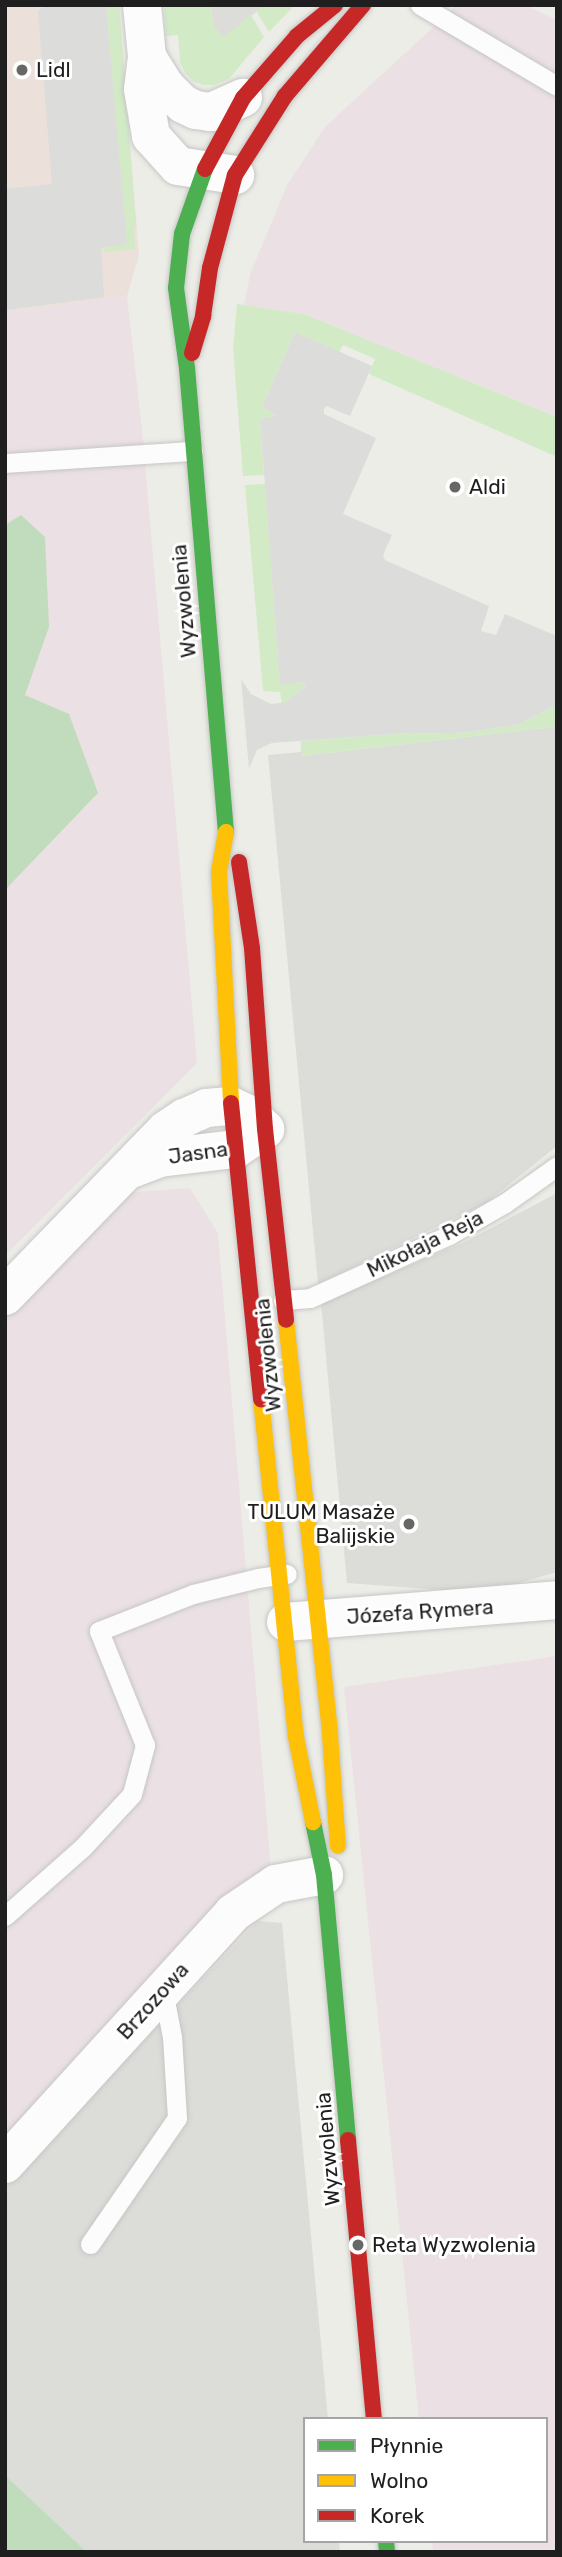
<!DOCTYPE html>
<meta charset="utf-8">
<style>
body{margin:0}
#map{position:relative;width:562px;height:2557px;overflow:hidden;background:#edede8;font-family:Rubik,sans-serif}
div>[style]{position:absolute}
.residential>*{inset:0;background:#dcdcd9}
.commercial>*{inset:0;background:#ebe0da}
.industrial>*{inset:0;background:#ebe1e4}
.grass>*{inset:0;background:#d2ebc6}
.forest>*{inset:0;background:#c1dcbd}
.parking>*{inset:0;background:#dcdcda}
.roads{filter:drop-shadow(0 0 2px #c6c6c4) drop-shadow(0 0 2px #c6c6c4)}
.lane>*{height:19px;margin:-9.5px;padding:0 9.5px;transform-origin:9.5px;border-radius:9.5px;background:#fcfcfc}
.street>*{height:38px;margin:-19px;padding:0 19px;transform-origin:19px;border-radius:19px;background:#fcfcfc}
.fast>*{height:16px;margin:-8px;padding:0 8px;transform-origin:8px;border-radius:8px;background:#4caf50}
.slow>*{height:16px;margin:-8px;padding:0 8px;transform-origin:8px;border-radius:8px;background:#ffc107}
.jam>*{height:16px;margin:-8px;padding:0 8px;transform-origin:8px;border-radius:8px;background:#c62828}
.dots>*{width:19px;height:19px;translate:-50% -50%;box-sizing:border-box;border:4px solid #fff;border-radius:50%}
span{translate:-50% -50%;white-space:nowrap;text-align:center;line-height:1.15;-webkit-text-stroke:6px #fff;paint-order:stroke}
.poi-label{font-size:21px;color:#1f1f1f}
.left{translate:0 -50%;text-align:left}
.right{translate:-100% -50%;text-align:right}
.street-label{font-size:21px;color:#1f1f1f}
.frame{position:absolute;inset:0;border:7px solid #1f1f1f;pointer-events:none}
.legend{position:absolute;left:303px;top:2417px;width:245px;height:126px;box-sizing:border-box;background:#fff;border:2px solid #a5a5a5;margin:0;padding:9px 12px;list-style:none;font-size:21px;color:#1f1f1f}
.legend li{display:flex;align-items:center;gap:14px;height:35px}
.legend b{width:35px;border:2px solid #a5a5a5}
</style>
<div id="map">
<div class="residential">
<div style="clip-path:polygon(211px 5px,265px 5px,224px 38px,213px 26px)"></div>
<div style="clip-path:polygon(557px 721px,557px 1146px,486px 1203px,318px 1284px,268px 755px,301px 752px,301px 756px,553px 727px)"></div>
<div style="clip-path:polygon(557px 1193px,557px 1572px,483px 1593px,347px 1583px,321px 1303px,461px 1244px)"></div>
<div style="clip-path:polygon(258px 1921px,282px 1923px,328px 2419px,305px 2419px,305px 2541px,339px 2541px,340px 2552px,87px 2552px,5px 2475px,5px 2186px)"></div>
</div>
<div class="commercial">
<div style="clip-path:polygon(5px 5px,119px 5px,139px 255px,127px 296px,5px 312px)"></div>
</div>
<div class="industrial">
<div style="clip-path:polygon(457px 5px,526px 5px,557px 20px,557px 417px,304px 314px,244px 305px,250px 274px,287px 185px,325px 127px)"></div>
<div style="clip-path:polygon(127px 296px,142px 429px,197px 1063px,5px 1256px,5px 312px)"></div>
<div style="clip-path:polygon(190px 1188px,218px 1233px,271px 1869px,258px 1921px,5px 2186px,5px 1312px,121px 1193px)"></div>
<div style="clip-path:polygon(557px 1656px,557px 2552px,433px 2552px,432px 2541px,546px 2541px,546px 2419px,419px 2419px,344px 1687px)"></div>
</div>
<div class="grass">
<div style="clip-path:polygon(106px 5px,119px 5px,136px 226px,134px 227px,135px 249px,106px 252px,101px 248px,127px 244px)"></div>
<div style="clip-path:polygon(164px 5px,211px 5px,213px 26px,224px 37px,251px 15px,264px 37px,229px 79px,214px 85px,203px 85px,193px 81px,185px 73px,180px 62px,178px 35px,166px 36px)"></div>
<div style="clip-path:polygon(265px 5px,295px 5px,269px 32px,256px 11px)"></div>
<div style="clip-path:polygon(237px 304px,304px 314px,557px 417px,557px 457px,369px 374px,375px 359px,343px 345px,339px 352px,295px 332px,262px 407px,277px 416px,260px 420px,264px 475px,243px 476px,233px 348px)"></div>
<div style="clip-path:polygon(265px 484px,280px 684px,302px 682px,306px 686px,286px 702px,282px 703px,280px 692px,263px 691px,245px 485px)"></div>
<div style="clip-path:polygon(557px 705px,557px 721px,553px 727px,301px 756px,301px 741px,408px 733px,454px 734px,517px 725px)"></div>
</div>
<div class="forest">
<div style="clip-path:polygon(21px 515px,45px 537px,49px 627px,25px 695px,69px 714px,98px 793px,5px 890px,5px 525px)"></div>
<div style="clip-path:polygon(5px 2475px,87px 2552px,5px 2552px)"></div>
</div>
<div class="parking">
<div style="clip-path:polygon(46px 5px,106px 5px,127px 244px,101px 248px,104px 297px,5px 310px,5px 189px,52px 184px,38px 11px)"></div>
<div style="clip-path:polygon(295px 332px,372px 366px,350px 416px,326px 406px,324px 409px,324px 414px,376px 438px,343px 514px,392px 535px,383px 555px,385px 560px,489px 606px,481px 631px,496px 635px,505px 614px,557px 636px,557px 705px,517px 725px,454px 734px,408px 733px,272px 743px,257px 750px,249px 769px,241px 679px,251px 694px,271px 704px,286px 702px,306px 686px,302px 682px,280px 685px,260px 419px,277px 416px,262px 407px)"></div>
</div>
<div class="roads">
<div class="lane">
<div style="left:420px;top:5px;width:159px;rotate:30.6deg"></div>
<div style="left:5px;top:463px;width:188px;rotate:-3.7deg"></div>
<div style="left:283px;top:1300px;width:27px;rotate:-4deg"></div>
<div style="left:310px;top:1298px;width:153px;rotate:-24.4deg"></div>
<div style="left:449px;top:1235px;width:64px;rotate:-29.7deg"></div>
<div style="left:505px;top:1203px;width:64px;rotate:-35.4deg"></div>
<div style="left:5px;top:1916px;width:104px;rotate:-41.5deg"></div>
<div style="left:83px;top:1847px;width:72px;rotate:-47.2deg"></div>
<div style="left:132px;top:1794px;width:51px;rotate:-75.1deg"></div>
<div style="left:145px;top:1745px;width:123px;rotate:-112deg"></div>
<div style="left:99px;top:1631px;width:101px;rotate:-21.5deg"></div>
<div style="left:193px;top:1594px;width:67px;rotate:-13.8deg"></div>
<div style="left:258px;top:1578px;width:29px;rotate:-8deg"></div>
<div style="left:90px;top:2244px;width:153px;rotate:-55.4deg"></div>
<div style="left:177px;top:2118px;width:81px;rotate:-93.5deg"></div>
<div style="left:172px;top:2037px;width:48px;rotate:-100.8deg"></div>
</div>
<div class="street">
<div style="left:142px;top:5px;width:52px;rotate:84.5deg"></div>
<div style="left:147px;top:57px;width:32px;rotate:97deg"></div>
<div style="left:143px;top:89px;width:48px;rotate:80.3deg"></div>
<div style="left:151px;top:136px;width:40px;rotate:48deg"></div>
<div style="left:178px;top:166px;width:58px;rotate:9deg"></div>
<div style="left:147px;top:57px;width:34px;rotate:58deg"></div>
<div style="left:165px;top:86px;width:25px;rotate:45deg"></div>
<div style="left:183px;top:104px;width:14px;rotate:25deg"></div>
<div style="left:196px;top:110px;width:15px;rotate:8deg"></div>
<div style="left:211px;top:112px;width:35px;rotate:-24deg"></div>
<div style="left:5px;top:1296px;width:231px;rotate:-45.9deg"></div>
<div style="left:166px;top:1130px;width:22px;rotate:-34deg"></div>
<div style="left:184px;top:1118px;width:24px;rotate:-24deg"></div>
<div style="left:206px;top:1108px;width:25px;rotate:-5deg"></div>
<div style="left:231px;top:1106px;width:21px;rotate:25deg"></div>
<div style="left:250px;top:1115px;width:21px;rotate:43deg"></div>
<div style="left:265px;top:1129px;width:36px;rotate:146deg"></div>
<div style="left:235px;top:1149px;width:76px;rotate:173.2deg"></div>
<div style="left:160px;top:1158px;width:33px;rotate:159deg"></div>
<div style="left:286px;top:1622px;width:272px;rotate:-4.6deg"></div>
<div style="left:5px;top:2164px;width:339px;rotate:-47.7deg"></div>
<div style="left:233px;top:1913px;width:52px;rotate:-34deg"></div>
<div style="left:276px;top:1884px;width:49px;rotate:-10.6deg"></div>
</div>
<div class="fast">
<div style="left:205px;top:169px;width:69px;rotate:109.5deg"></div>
<div style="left:182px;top:234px;width:54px;rotate:96.3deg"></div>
<div style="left:176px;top:288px;width:81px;rotate:82.2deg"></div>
<div style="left:187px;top:368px;width:466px;rotate:85.2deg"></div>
<div style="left:313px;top:1822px;width:54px;rotate:78.3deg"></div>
<div style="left:324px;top:1875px;width:266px;rotate:84.8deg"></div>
<div style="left:386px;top:2541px;width:11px;rotate:85deg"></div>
</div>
<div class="slow">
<div style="left:226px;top:832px;width:41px;rotate:99.9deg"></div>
<div style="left:219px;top:872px;width:231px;rotate:87deg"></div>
<div style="left:286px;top:1320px;width:417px;rotate:83.9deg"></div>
<div style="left:330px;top:1735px;width:111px;rotate:85.9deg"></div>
<div style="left:261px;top:1399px;width:340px;rotate:84.1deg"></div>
<div style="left:296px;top:1737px;width:87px;rotate:78.7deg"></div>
</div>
<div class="jam">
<div style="left:205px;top:169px;width:81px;rotate:-61.8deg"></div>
<div style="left:243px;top:98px;width:82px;rotate:-48.9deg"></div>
<div style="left:297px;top:36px;width:49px;rotate:-39.2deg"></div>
<div style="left:192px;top:353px;width:39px;rotate:-73deg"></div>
<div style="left:203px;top:316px;width:49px;rotate:-81.7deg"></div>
<div style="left:210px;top:268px;width:96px;rotate:-75deg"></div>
<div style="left:235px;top:175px;width:93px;rotate:-57.7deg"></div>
<div style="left:285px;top:96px;width:120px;rotate:-49.4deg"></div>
<div style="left:239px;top:862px;width:87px;rotate:81.4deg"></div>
<div style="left:252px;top:948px;width:181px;rotate:85.9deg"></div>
<div style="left:265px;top:1129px;width:192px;rotate:83.7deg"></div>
<div style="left:231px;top:1103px;width:298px;rotate:84.2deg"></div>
<div style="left:348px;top:2140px;width:280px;rotate:84.7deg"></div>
</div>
</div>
<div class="dots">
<div style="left:22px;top:70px;background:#676765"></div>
<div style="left:455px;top:487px;background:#676765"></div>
<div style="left:409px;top:1524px;background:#676765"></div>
<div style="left:358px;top:2245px;background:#676765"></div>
</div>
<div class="poi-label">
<span class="left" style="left:36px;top:70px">Lidl</span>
<span class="left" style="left:469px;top:487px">Aldi</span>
<span class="right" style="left:395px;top:1524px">TULUM Masaże<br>Balijskie</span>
<span class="left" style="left:372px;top:2245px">Reta Wyzwolenia</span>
</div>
<div class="street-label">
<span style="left:184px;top:601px;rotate:-95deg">Wyzwolenia</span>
<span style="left:198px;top:1153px;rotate:-8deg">Jasna</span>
<span style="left:425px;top:1244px;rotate:-26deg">Mikołaja Reja</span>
<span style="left:268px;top:1355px;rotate:-96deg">Wyzwolenia</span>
<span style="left:420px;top:1612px;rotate:-4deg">Józefa Rymera</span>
<span style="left:153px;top:2001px;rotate:-48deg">Brzozowa</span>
<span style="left:328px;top:2149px;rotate:-95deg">Wyzwolenia</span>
</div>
<div class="frame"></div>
<ul class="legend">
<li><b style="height:9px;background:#4caf50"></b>Płynnie</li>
<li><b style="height:9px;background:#ffc107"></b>Wolno</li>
<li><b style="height:9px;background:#c62828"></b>Korek</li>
</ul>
</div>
